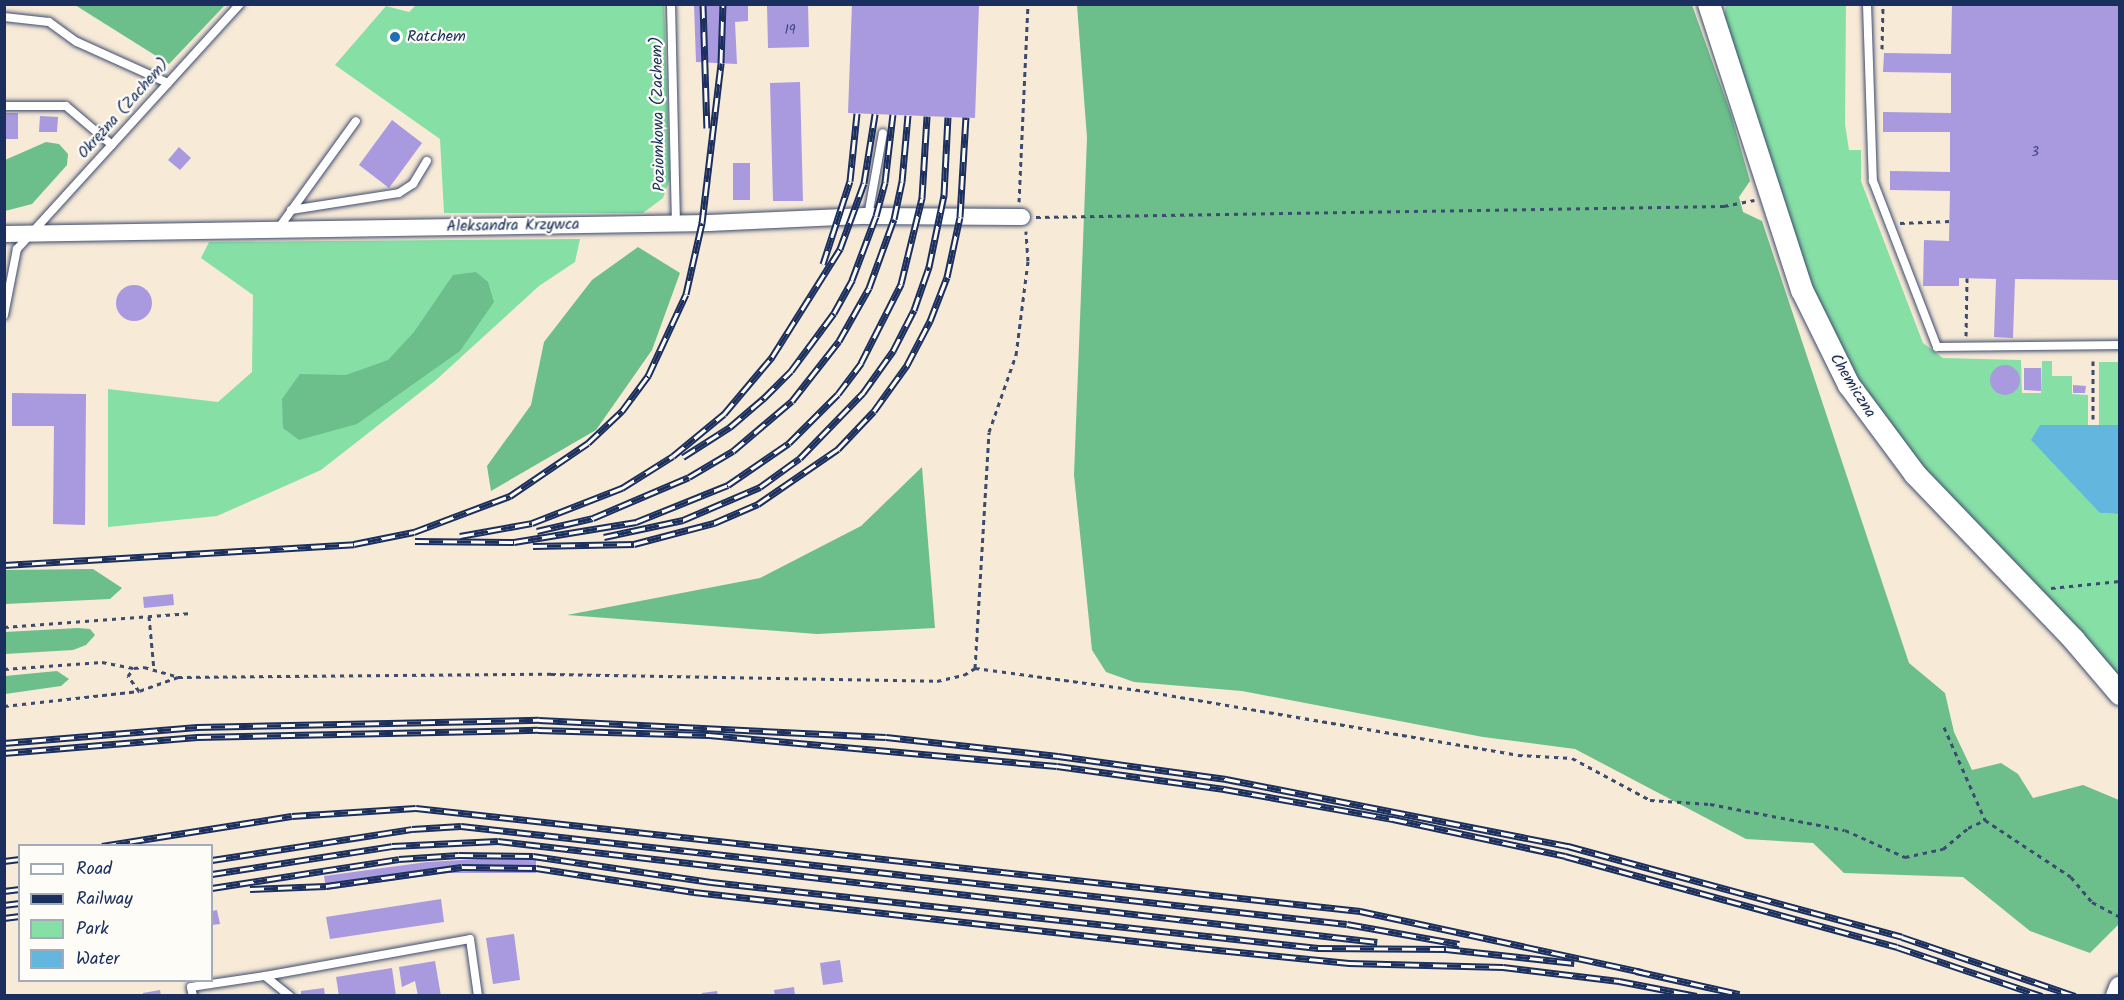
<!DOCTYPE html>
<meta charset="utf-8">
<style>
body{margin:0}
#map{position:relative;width:2124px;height:1000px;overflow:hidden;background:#f7ead7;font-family:Kalam,sans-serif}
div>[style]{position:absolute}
.green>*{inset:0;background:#86e0a6}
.forest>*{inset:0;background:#6cbe8b}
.water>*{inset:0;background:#63b7df}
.building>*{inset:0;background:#a999df}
.round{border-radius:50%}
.path>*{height:3px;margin-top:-1.5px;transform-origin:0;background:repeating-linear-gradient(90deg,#3c4b70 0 4.5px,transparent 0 9px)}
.roads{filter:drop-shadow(0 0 2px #3c4b70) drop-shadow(0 0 2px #3c4b70)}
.lane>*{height:8px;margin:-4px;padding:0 4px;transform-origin:4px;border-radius:4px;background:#fff}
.street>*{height:16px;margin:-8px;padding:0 8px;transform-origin:8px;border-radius:8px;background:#fff}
.secondary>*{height:22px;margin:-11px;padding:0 11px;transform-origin:11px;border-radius:11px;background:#fff}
.rail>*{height:7px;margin-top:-3.5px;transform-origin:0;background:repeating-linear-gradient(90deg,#fdfcf7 0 14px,#1b2f5e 0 28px);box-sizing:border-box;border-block:2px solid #1b2f5e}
.dots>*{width:16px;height:16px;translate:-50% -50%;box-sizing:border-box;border:3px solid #fdfcf7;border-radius:50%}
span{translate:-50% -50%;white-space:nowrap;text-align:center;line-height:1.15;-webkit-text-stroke:4.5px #fdfcf7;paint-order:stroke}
.number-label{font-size:14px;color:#3e4a7e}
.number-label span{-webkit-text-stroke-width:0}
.poi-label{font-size:16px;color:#1b2f5e}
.left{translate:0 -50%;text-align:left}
.street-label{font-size:16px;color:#1b2f5e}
.frame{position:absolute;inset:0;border:6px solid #1b2f5e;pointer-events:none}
.legend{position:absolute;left:18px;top:844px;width:195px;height:138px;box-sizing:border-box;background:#fdfcf7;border:2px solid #a3aaba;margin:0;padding:8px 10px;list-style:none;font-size:18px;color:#1b2f5e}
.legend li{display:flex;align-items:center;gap:12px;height:30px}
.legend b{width:30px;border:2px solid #a3aaba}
</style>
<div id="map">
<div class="green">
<div style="clip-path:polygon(416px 5px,664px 5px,670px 179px,663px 198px,643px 213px,444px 213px,440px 139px,335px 65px,386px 6px,409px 12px)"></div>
<div style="clip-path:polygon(1726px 5px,1846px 5px,1845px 124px,1849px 150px,1861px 150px,1861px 181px,1923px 343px,1943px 358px,2021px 360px,2022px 393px,2041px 393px,2042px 361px,2052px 361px,2052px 376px,2072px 376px,2072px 394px,2088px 395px,2088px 425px,2040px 425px,2100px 513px,2119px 514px,2119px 681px,1925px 472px,1855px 378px,1813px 293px,1724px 18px)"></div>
<div style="clip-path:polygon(580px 239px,575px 262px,539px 286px,436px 380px,321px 470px,217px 516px,108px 527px,108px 389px,218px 402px,252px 372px,253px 295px,201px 258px,209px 242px)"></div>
<div style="clip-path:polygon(2099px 362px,2119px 362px,2119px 425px,2099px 425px)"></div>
</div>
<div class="forest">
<div style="clip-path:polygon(75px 5px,225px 5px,169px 64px)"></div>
<div style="clip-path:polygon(1077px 5px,1692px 5px,1731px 114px,1750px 181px,1739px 197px,1743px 212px,1762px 221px,1909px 663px,1945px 693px,1954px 732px,1972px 770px,2001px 763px,2018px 774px,2033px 798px,2083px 785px,2119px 800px,2119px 924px,2090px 953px,2030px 931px,1963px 877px,1844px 873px,1813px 843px,1746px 839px,1575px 749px,1483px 737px,1242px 691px,1134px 682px,1106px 672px,1092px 650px,1074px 475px,1087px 138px)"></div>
<div style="clip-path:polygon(46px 142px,59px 144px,68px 154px,67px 165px,32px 204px,5px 211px,5px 160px)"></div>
<div style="clip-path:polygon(638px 247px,680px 273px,652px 350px,596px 430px,491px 491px,487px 466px,531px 405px,544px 342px,592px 280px)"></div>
<div style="clip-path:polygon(476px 272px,488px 282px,494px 302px,460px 351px,357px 424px,299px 440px,283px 428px,282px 399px,300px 374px,346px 375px,388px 360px,414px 332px,453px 275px)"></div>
<div style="clip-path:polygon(922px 467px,935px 628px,817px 634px,567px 615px,760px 578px,861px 526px)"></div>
<div style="clip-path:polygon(93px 569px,122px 588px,110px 599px,5px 604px,5px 570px)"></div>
<div style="clip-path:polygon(78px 628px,90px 629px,95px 635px,86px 645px,73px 650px,5px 654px,5px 632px)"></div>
<div style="clip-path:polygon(57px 671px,69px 679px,61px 686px,5px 694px,5px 676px)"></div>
</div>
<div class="water">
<div style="clip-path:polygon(2040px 425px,2119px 425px,2119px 514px,2100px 513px,2031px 440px)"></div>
</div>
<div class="building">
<div style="clip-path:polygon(694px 4px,748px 4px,748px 21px,735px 22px,737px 64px,696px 62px)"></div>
<div style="clip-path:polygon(767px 4px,808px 4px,809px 47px,768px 48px)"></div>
<div style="clip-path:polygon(852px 4px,979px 4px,975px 118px,848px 113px)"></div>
<div style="clip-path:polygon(1952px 4px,2120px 4px,2120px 280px,2015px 279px,2013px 338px,1994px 337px,1996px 279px,1959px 278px,1959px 286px,1923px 286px,1924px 240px,1949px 241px,1950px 191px,1890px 190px,1890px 171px,1950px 172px,1950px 132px,1883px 132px,1883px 112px,1951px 113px,1951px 73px,1883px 72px,1884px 53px,1951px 54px)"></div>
<div style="clip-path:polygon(800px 82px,803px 201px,773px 201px,770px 83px)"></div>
<div style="clip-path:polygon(4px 113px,18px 113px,18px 139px,4px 139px)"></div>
<div style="clip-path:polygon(40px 116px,58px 117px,57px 132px,39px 132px)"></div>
<div style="clip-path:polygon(392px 120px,422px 143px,389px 188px,359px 165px)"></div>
<div style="clip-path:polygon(179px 147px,191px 158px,180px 170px,168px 160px)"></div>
<div style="clip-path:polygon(733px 163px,750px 163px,750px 200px,733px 200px)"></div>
<div class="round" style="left:116px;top:285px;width:36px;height:36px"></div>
<div class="round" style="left:1990px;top:365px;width:30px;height:30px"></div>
<div style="clip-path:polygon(2024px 368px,2041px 368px,2041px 391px,2024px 390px)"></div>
<div style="clip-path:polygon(2073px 385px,2086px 386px,2085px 393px,2073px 393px)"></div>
<div style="clip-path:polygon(12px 393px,86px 394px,85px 525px,53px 524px,54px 426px,12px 426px)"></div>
<div style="clip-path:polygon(173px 594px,174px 605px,144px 608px,143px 597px)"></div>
<div style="clip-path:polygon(494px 858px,536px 860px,536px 873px,446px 873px,326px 890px,324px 876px,427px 862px)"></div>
<div style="clip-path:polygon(441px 899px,444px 922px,330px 939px,326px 917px)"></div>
<div style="clip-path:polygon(217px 910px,220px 924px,212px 925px,212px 911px)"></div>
<div style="clip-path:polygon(514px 934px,520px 980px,493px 984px,486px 938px)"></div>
<div style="clip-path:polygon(840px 960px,843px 982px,823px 985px,820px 963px)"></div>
<div style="clip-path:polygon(435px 961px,441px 996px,418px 996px,415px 981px,402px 987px,399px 967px)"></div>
<div style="clip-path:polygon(392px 968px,396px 996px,339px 996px,336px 977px)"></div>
<div style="clip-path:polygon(794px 987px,795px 996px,775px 996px,774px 990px)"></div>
<div style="clip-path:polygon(324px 988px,325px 996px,301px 996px,301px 991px)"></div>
<div style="clip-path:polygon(160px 990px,161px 996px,143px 996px,143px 993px)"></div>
<div style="clip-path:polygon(717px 991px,718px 996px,702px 996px,702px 993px)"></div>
</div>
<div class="path">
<div style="left:1882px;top:49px;width:45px;rotate:-88.7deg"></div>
<div style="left:1019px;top:202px;width:198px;rotate:-87.4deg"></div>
<div style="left:1036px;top:217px;width:688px;rotate:-0.92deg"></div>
<div style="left:1724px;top:206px;width:31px;rotate:-11deg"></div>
<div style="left:1900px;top:223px;width:51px;rotate:-2.2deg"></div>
<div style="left:1966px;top:336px;width:58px;rotate:-89deg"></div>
<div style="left:2093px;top:419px;width:58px;rotate:-90deg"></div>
<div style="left:2051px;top:588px;width:69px;rotate:-5.8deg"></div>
<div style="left:149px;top:616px;width:54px;rotate:84.7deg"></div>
<div style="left:4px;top:627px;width:188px;rotate:-4.3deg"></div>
<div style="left:975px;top:668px;width:236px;rotate:-86.6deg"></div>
<div style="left:989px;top:432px;width:82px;rotate:-70.7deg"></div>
<div style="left:1016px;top:355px;width:95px;rotate:-82.7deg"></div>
<div style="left:1028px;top:261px;width:30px;rotate:-94deg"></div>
<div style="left:4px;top:669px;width:98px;rotate:-4.1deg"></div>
<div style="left:102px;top:662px;width:33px;rotate:11deg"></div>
<div style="left:178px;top:677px;width:41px;rotate:160.3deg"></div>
<div style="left:139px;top:691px;width:19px;rotate:-126deg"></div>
<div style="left:128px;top:676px;width:10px;rotate:-53deg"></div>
<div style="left:134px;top:668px;width:10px;rotate:-6deg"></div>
<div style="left:144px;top:667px;width:35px;rotate:16deg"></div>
<div style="left:178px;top:677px;width:373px;rotate:-0.5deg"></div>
<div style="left:551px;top:674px;width:386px;rotate:1deg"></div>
<div style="left:937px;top:681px;width:28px;rotate:-13deg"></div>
<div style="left:964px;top:675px;width:13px;rotate:-32deg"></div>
<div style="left:975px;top:668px;width:172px;rotate:7.7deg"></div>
<div style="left:1145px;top:691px;width:378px;rotate:9.7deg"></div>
<div style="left:1518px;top:755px;width:54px;rotate:3.2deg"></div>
<div style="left:1572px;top:758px;width:89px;rotate:28.3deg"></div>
<div style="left:1650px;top:800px;width:60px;rotate:3.8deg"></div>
<div style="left:1710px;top:804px;width:137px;rotate:10.9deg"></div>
<div style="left:1845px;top:830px;width:66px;rotate:24.2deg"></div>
<div style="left:1905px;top:857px;width:39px;rotate:-12deg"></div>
<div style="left:1943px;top:849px;width:33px;rotate:-40deg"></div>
<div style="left:1968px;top:828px;width:19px;rotate:-25deg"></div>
<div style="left:1985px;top:820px;width:103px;rotate:33.5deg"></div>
<div style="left:2071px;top:877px;width:33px;rotate:50deg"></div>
<div style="left:2092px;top:902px;width:32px;rotate:28deg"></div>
<div style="left:4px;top:706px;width:136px;rotate:-6.3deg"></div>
<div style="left:1944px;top:727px;width:102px;rotate:66.2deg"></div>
</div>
<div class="roads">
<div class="lane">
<div style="left:671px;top:4px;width:219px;rotate:88.7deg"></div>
<div style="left:1867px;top:4px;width:177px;rotate:88.1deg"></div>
<div style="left:1873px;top:181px;width:178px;rotate:68.9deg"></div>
<div style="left:1937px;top:347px;width:183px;rotate:-0.6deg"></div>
<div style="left:4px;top:17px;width:45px;rotate:6.3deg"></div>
<div style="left:49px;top:22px;width:34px;rotate:36deg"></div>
<div style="left:77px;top:42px;width:100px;rotate:24.3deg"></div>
<div style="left:4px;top:106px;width:62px"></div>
<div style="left:66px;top:106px;width:60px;rotate:40.3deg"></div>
<div style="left:291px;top:210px;width:109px;rotate:-8.9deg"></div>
<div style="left:399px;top:193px;width:17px;rotate:-33deg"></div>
<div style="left:413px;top:184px;width:27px;rotate:-59deg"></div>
<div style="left:868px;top:216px;width:84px;rotate:-79.8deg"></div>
<div style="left:278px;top:229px;width:133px;rotate:-54.2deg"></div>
<div style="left:4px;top:315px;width:67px;rotate:-78.9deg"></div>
<div style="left:17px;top:249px;width:331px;rotate:-47.7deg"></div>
<div style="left:265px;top:976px;width:208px;rotate:-10.2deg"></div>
<div style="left:470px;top:939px;width:58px;rotate:82deg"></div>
<div style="left:193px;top:996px;width:9px;rotate:-103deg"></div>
<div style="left:191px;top:987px;width:75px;rotate:-8.5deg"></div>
<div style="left:265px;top:976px;width:32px;rotate:39deg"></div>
</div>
<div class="street">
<div style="left:4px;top:234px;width:705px;rotate:-0.89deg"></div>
<div style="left:709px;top:223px;width:157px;rotate:-2.6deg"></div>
<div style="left:866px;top:216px;width:156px;rotate:0.4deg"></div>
</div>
<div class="secondary">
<div style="left:1709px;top:4px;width:301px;rotate:72deg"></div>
<div style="left:1802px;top:290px;width:106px;rotate:63.7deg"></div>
<div style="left:1849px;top:385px;width:111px;rotate:53.4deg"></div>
<div style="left:1915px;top:474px;width:230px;rotate:46.2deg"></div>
<div style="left:2074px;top:640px;width:71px;rotate:49.6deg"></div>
<div style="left:2117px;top:996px;width:9px;rotate:-69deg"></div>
</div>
</div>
<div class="rail">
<div style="left:703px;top:4px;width:124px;rotate:88.2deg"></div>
<div style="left:823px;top:264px;width:87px;rotate:-72deg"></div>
<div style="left:850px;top:181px;width:68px;rotate:-84.1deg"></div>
<div style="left:683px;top:457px;width:56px;rotate:-32.6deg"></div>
<div style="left:730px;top:427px;width:45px;rotate:-40.5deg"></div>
<div style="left:764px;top:398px;width:38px;rotate:-45deg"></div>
<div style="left:791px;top:371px;width:72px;rotate:-53.4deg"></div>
<div style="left:834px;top:313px;width:38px;rotate:-61deg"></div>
<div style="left:852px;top:280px;width:68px;rotate:-69.4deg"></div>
<div style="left:876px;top:216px;width:35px;rotate:-75deg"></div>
<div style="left:885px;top:182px;width:68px;rotate:-83.3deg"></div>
<div style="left:537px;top:531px;width:57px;rotate:-13.1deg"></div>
<div style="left:593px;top:518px;width:104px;rotate:-23.1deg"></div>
<div style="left:689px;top:477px;width:51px;rotate:-30.6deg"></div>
<div style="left:733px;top:451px;width:77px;rotate:-40.3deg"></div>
<div style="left:792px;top:401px;width:76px;rotate:-51.9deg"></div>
<div style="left:839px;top:341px;width:61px;rotate:-60.5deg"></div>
<div style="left:869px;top:288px;width:73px;rotate:-70.1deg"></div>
<div style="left:894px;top:219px;width:38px;rotate:-78deg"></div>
<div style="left:902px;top:182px;width:67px;rotate:-84.9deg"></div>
<div style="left:460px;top:536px;width:73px;rotate:-10.2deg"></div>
<div style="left:532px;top:523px;width:97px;rotate:-21.3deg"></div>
<div style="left:622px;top:488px;width:60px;rotate:-32.1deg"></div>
<div style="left:673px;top:456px;width:66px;rotate:-39.5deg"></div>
<div style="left:724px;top:414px;width:75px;rotate:-49.9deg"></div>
<div style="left:772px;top:357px;width:128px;rotate:-57.8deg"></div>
<div style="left:840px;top:249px;width:70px;rotate:-70deg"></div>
<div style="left:864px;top:183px;width:70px;rotate:-80.9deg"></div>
<div style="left:604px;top:537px;width:81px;rotate:-12.1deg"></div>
<div style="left:683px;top:520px;width:84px;rotate:-23.2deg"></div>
<div style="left:760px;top:487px;width:49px;rotate:-35.9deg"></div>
<div style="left:800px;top:458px;width:91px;rotate:-45.9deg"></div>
<div style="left:863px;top:393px;width:52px;rotate:-54.5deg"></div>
<div style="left:893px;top:351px;width:46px;rotate:-62.9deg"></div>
<div style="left:914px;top:310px;width:46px;rotate:-70.8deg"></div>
<div style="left:929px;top:267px;width:74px;rotate:-78.2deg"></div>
<div style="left:944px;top:195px;width:78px;rotate:-87.1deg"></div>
<div style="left:415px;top:541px;width:99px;rotate:0.6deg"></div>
<div style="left:514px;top:542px;width:124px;rotate:-9.3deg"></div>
<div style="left:636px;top:522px;width:99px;rotate:-21.9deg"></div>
<div style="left:728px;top:485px;width:74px;rotate:-34.5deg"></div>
<div style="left:789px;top:443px;width:69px;rotate:-45deg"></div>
<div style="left:838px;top:394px;width:39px;rotate:-53deg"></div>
<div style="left:861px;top:363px;width:89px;rotate:-63.1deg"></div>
<div style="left:901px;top:284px;width:89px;rotate:-76.3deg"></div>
<div style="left:922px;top:198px;width:82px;rotate:-86.5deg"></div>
<div style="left:533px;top:546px;width:101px;rotate:-1.1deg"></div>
<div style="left:634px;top:544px;width:83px;rotate:-14.7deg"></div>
<div style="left:714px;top:523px;width:48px;rotate:-23.4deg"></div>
<div style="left:758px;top:504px;width:97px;rotate:-34.5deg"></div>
<div style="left:838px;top:449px;width:52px;rotate:-46.5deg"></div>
<div style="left:874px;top:411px;width:57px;rotate:-54.3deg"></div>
<div style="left:907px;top:365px;width:50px;rotate:-62.4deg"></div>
<div style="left:930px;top:321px;width:47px;rotate:-68.9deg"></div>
<div style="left:947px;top:277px;width:61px;rotate:-77.8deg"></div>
<div style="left:960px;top:217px;width:100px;rotate:-86.6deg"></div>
<div style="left:4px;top:565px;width:351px;rotate:-3.4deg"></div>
<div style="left:354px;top:544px;width:61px;rotate:-11.3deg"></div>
<div style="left:414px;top:532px;width:103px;rotate:-20.6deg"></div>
<div style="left:510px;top:496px;width:94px;rotate:-34.2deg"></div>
<div style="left:588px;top:443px;width:47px;rotate:-43.3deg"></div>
<div style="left:622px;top:411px;width:44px;rotate:-53.4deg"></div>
<div style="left:648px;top:376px;width:90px;rotate:-65.1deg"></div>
<div style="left:686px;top:294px;width:73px;rotate:-77.3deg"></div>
<div style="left:702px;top:223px;width:161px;rotate:-83.2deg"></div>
<div style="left:721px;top:63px;width:59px;rotate:-88.1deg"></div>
<div style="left:4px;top:743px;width:194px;rotate:-4.7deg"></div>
<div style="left:197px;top:727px;width:342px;rotate:-1.2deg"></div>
<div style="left:539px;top:720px;width:347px;rotate:2.8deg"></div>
<div style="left:886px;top:737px;width:173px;rotate:6.3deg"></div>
<div style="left:1058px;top:756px;width:170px;rotate:7.8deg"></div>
<div style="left:1226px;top:779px;width:349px;rotate:11.1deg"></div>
<div style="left:1568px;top:846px;width:346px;rotate:15.2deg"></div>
<div style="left:1902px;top:937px;width:183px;rotate:18.8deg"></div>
<div style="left:4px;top:753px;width:194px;rotate:-4.7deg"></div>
<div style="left:197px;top:737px;width:341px;rotate:-1.2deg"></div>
<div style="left:538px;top:730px;width:171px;rotate:1.7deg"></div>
<div style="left:709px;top:735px;width:349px;rotate:5.1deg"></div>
<div style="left:1057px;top:766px;width:169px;rotate:7.8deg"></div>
<div style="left:1224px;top:789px;width:172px;rotate:10.1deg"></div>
<div style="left:1393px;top:819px;width:176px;rotate:12.1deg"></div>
<div style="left:1565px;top:856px;width:344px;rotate:15.3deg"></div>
<div style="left:1897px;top:947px;width:153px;rotate:18.7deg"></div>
<div style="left:102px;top:846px;width:192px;rotate:-9deg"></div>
<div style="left:292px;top:816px;width:124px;rotate:-3.7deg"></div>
<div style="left:416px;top:808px;width:950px;rotate:6.23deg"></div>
<div style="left:1360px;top:911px;width:289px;rotate:12.2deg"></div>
<div style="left:212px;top:860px;width:202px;rotate:-8.8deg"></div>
<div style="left:412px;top:829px;width:49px;rotate:-3.5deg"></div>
<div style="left:461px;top:826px;width:891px;rotate:6.31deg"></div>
<div style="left:1347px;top:924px;width:114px;rotate:10.1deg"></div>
<div style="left:4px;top:861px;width:16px;rotate:-7deg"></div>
<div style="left:212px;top:874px;width:182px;rotate:-8.8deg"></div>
<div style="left:392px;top:846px;width:106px;rotate:-2.7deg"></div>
<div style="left:498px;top:841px;width:885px;rotate:6.55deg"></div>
<div style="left:212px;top:888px;width:189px;rotate:-8.8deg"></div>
<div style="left:399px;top:859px;width:60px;rotate:-3.8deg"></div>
<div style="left:459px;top:855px;width:74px;rotate:0.8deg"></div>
<div style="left:533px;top:856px;width:180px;rotate:8.3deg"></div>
<div style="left:711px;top:882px;width:611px;rotate:6.21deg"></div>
<div style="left:1318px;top:948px;width:128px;rotate:0.4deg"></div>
<div style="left:1446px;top:949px;width:129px;rotate:6.2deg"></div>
<div style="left:250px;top:889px;width:76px;rotate:-2.3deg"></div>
<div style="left:326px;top:886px;width:137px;rotate:-8deg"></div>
<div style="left:462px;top:867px;width:74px;rotate:0.8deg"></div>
<div style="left:536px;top:868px;width:160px;rotate:8.6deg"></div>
<div style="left:694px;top:892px;width:507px;rotate:6.34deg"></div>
<div style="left:1198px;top:948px;width:152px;rotate:5.7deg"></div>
<div style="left:1349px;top:963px;width:154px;rotate:1.5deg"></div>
<div style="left:1503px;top:967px;width:117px;rotate:6.9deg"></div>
<div style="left:1619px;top:981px;width:79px;rotate:10.9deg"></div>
<div style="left:4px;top:891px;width:16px;rotate:-7deg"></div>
<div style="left:4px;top:905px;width:16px;rotate:-7deg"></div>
<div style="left:4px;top:918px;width:16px;rotate:-7deg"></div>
<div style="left:1636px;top:971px;width:106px;rotate:12.6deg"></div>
</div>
<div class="dots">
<div style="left:395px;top:37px;background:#1f6fb2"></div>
</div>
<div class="number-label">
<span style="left:790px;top:30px">19</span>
<span style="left:2035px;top:152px">3</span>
</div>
<div class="poi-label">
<span class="left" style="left:407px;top:37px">Ratchem</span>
</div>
<div class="street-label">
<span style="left:124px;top:109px;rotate:-48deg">Okrężna (Zachem)</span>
<span style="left:659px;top:114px;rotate:-91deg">Poziomkowa (Zachem)</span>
<span style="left:513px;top:226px;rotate:-1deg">Aleksandra Krzywca</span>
<span style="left:1852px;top:386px;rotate:58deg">Chemiczna</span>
</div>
<div class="frame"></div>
<ul class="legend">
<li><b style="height:8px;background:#fff"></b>Road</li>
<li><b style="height:8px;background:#1b2f5e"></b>Railway</li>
<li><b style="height:16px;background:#86e0a6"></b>Park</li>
<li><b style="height:16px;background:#63b7df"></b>Water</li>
</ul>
</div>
